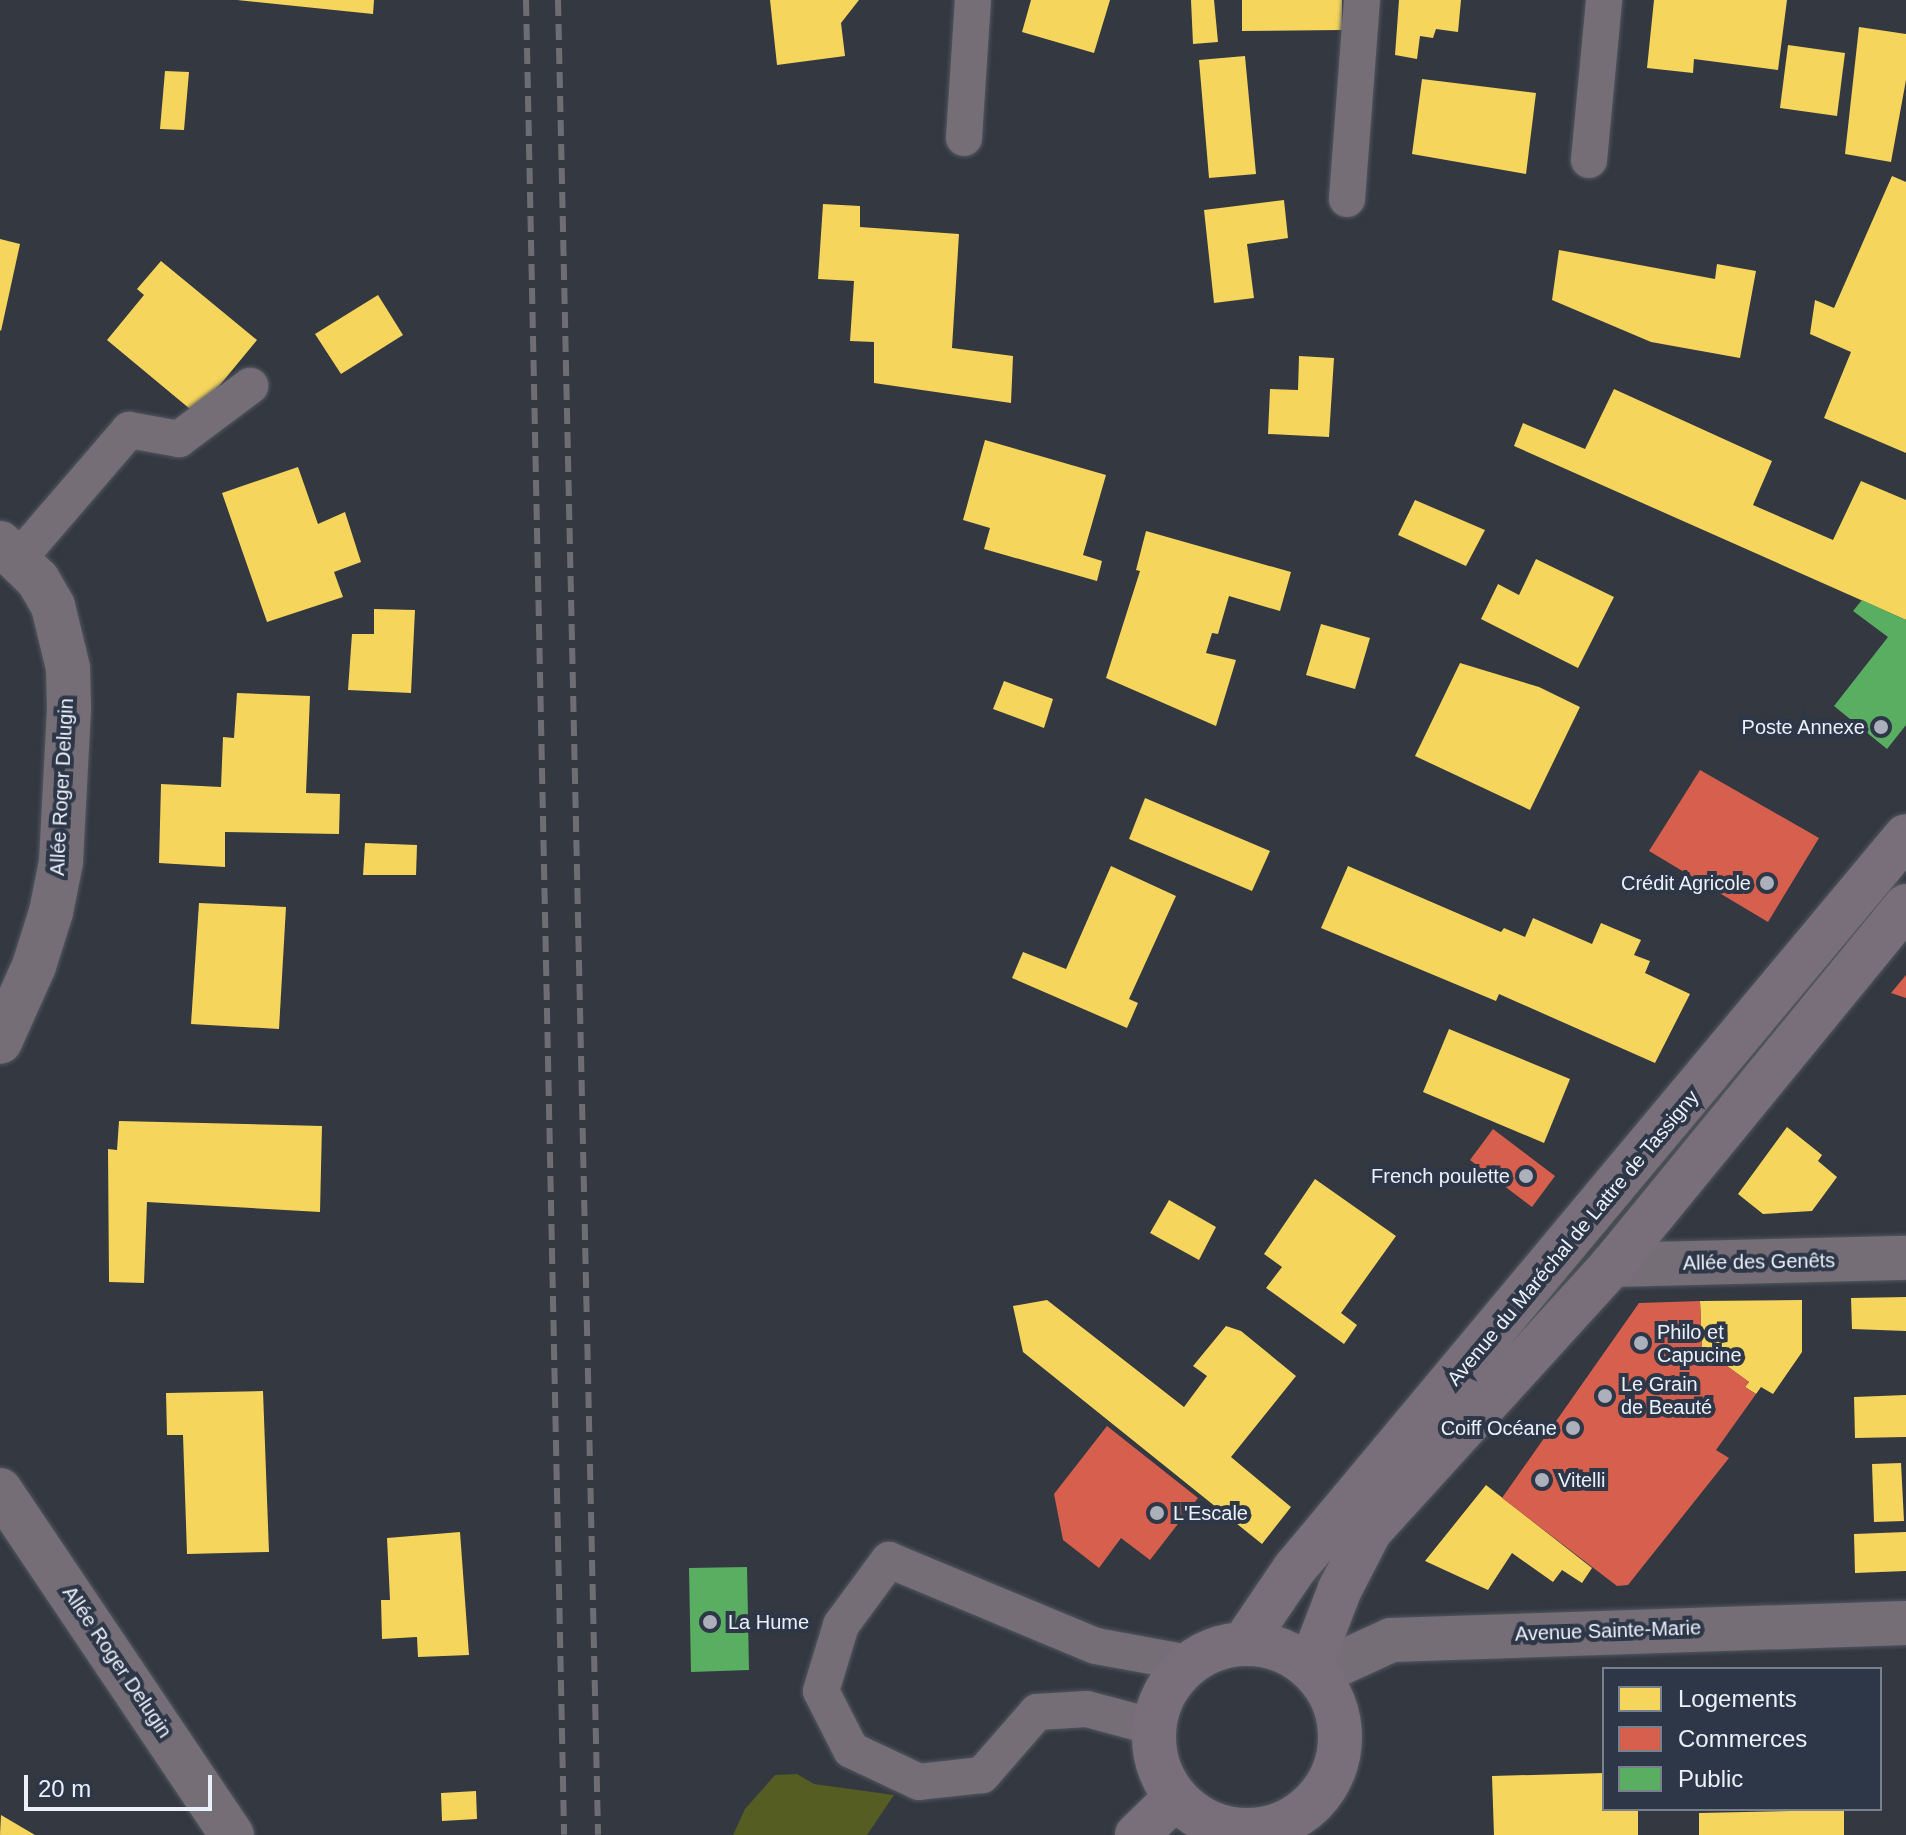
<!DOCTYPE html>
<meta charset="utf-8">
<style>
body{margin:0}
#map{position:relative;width:1906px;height:1835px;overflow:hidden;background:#333841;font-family:Helvetica,sans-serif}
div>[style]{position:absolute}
.green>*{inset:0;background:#555d23}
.homes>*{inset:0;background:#f6d55c}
.shops>*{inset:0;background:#d6604d}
.public>*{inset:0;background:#5aae61}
.roads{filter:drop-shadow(0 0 2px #51565e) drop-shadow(0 0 2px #51565e)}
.service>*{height:36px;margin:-18px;padding:0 18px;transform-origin:18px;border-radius:18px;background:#756e77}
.minor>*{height:44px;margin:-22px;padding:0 22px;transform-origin:22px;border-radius:22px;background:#756e77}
.secondary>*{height:44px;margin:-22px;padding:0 22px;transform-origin:22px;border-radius:22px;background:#786f7b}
.secondary>.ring{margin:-22px;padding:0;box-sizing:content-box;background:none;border:44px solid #786f7b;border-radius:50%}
.rail>*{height:6px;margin-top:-3px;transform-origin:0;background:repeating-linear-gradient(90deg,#6e6d74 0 16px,transparent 0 24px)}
.dots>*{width:22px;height:22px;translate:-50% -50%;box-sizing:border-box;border:4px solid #2d3747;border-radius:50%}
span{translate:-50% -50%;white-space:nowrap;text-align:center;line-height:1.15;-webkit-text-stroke:8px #2d3747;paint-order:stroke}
.poi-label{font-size:20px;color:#ebf1fb}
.right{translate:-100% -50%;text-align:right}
.left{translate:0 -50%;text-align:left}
.street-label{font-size:20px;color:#ebf1fb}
.legend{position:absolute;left:1602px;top:1667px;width:280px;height:144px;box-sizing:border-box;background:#2d3747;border:2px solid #79818f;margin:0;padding:10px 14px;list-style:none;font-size:24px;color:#ebf1fb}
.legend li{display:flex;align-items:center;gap:16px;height:40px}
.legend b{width:40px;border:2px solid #79818f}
.scale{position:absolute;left:24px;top:1775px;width:188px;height:36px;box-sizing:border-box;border:4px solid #ebf1fb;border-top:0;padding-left:10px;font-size:24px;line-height:28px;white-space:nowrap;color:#ebf1fb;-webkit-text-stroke:6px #2d3747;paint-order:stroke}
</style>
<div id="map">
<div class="green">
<div style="clip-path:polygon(797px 1774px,814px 1784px,894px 1795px,867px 1835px,733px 1835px,745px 1809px,775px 1775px)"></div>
</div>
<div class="homes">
<div style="clip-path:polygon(237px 0,374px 0,373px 14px)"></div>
<div style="clip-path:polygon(770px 0,859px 0,841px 23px,845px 56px,777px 65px)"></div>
<div style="clip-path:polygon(1031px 0,1110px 0,1094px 53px,1022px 32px)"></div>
<div style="clip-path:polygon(1191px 0,1214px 0,1218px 42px,1193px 44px)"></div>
<div style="clip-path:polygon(1242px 0,1342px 0,1342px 30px,1242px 31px)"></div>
<div style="clip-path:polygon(1399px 0,1461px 0,1458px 32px,1436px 29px,1433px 38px,1420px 36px,1417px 59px,1395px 55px)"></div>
<div style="clip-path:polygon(1654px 0,1787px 0,1778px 70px,1694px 59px,1693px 73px,1647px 68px)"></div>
<div style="clip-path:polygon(1859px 27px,1906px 34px,1906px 80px,1891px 162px,1845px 154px)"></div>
<div style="clip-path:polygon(1788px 45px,1845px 53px,1837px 116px,1780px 108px)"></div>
<div style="clip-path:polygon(1245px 56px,1256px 174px,1209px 178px,1199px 60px)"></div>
<div style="clip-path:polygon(165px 71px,189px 72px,184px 130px,160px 129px)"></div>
<div style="clip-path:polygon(1422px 79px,1536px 93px,1526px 174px,1412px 154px)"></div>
<div style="clip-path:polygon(1892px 176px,1906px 182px,1906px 453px,1824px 418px,1851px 352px,1810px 334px,1815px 300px,1834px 308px)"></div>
<div style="clip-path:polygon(1284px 200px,1288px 238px,1247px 244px,1254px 298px,1214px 303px,1204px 210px)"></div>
<div style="clip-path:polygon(823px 204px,860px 206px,860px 227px,959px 234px,952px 348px,1013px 356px,1011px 403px,874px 383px,874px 342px,850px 341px,854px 281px,818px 279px)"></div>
<div style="clip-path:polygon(0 239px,20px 244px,1px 331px,0 330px)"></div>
<div style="clip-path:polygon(1559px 250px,1715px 279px,1717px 264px,1756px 271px,1740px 358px,1651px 342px,1552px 300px)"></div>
<div style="clip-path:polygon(161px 261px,257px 340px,196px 414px,107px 340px,144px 295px,137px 289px)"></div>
<div style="clip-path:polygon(378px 295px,403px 335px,341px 374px,315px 334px)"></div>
<div style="clip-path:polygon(1299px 356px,1334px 358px,1329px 437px,1268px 434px,1270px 389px,1298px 390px)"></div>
<div style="clip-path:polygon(1614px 389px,1772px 461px,1753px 505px,1833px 540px,1861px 481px,1906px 500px,1906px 620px,1514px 446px,1523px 423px,1585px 449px)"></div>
<div style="clip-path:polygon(985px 440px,1106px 475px,1083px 555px,1102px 561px,1097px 581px,984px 549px,990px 528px,963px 520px)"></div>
<div style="clip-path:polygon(298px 467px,318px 524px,345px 512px,361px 562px,334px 572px,343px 597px,267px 622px,222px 493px)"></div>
<div style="clip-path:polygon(1415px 500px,1485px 530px,1466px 566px,1398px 535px)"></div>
<div style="clip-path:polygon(1146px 531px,1291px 572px,1280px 611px,1229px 596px,1218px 634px,1212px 633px,1206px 653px,1236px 660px,1216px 726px,1106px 678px,1140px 571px,1136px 570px)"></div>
<div style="clip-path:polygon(1536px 559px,1614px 597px,1578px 668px,1481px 619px,1498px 584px,1519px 595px)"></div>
<div style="clip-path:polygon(374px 609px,415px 610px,411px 693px,348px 690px,352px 634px,374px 634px)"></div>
<div style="clip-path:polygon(1321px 624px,1370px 638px,1355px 689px,1306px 675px)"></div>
<div style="clip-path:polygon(1460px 663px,1539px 687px,1580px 707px,1530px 810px,1415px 756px)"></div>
<div style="clip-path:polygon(1004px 681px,1053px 699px,1044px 728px,993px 709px)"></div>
<div style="clip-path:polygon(237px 693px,310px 696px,306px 793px,340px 794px,339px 834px,225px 832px,225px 867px,159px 863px,161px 784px,221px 787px,223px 737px,234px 738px)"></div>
<div style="clip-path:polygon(1145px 798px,1270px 851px,1252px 891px,1129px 839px)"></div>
<div style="clip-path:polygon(365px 843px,417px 845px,416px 875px,363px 875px)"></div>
<div style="clip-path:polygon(1111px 866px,1176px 896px,1129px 999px,1138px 1003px,1127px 1028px,1012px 978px,1023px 952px,1066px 969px)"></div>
<div style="clip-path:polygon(1348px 866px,1501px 932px,1504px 928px,1525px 937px,1533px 918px,1592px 944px,1601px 923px,1641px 940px,1634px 955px,1650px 961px,1645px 973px,1690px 994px,1655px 1063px,1499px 994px,1496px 1001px,1321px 928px)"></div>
<div style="clip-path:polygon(199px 903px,286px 907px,279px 1029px,191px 1024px)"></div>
<div style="clip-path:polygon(1449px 1029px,1570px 1079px,1544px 1143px,1423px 1092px)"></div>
<div style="clip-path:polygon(119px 1121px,322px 1126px,320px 1212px,147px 1202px,144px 1283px,109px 1282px,108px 1149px,117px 1150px)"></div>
<div style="clip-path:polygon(1787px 1127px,1822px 1155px,1818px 1161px,1837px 1177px,1812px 1211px,1763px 1214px,1738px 1194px)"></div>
<div style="clip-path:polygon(1315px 1179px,1396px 1236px,1341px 1313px,1357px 1325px,1344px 1344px,1266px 1288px,1282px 1267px,1264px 1254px)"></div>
<div style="clip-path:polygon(1169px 1200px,1216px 1227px,1199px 1260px,1150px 1233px)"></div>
<div style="clip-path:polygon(1906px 1297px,1906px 1331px,1852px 1329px,1851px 1298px)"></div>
<div style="clip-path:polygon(1047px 1300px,1184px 1407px,1207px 1376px,1193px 1366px,1226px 1326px,1241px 1331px,1296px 1376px,1231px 1457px,1291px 1507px,1262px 1544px,1023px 1352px,1013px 1306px)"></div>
<div style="clip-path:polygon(1802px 1300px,1802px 1352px,1773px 1394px,1761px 1387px,1756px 1394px,1745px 1387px,1749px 1382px,1702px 1348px,1700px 1301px)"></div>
<div style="clip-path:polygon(263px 1391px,269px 1552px,187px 1554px,183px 1435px,167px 1435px,166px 1393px)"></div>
<div style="clip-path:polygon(1906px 1395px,1906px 1437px,1855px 1438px,1854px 1397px)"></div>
<div style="clip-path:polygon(1901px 1463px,1904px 1521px,1874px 1522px,1872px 1464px)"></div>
<div style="clip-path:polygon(1486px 1485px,1592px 1568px,1582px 1583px,1562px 1570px,1553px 1582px,1512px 1553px,1488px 1590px,1425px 1561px)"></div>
<div style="clip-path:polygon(460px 1532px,469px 1655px,418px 1657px,417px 1637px,382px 1639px,381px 1600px,390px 1600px,387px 1538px)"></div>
<div style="clip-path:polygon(1906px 1532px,1906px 1571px,1855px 1573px,1854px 1534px)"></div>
<div style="clip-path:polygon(1604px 1773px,1604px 1809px,1638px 1809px,1638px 1835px,1494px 1835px,1492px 1776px)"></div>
<div style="clip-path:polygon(476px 1791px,477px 1819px,442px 1821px,441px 1793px)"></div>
<div style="clip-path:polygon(1844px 1810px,1844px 1835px,1699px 1835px,1699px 1813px)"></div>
<div style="clip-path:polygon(1px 1815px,35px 1835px,0 1835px)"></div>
</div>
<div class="shops">
<div style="clip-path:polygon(1700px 770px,1819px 838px,1768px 922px,1649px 851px)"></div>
<div style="clip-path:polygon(1906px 975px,1906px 998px,1891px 993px)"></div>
<div style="clip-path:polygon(1493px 1129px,1555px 1176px,1532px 1207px,1470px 1160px)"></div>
<div style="clip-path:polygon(1700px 1301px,1702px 1348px,1749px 1382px,1745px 1387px,1756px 1394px,1716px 1450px,1729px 1458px,1628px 1585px,1617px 1586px,1502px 1498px,1639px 1303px)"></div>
<div style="clip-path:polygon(1107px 1426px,1198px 1498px,1150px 1560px,1121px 1538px,1099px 1568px,1063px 1540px,1054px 1494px)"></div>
</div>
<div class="public">
<div style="clip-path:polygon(1862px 600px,1906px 620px,1906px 725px,1887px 749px,1834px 706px,1888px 637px,1853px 611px)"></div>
<div style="clip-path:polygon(747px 1567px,749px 1670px,691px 1672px,689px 1568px)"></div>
</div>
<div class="roads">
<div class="service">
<div style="left:964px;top:138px;width:138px;rotate:-86.3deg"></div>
<div style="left:1589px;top:160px;width:161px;rotate:-84.6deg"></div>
<div style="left:1347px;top:199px;width:200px;rotate:-85.7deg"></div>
<div style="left:19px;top:558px;width:169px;rotate:-49.3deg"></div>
<div style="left:129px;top:430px;width:51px;rotate:10.2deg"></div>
<div style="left:179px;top:439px;width:89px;rotate:-36.7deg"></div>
<div style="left:1154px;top:1727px;width:69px;rotate:-165deg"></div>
<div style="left:1087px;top:1709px;width:50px;rotate:176.6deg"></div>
<div style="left:1037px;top:1712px;width:84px;rotate:131.1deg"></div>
<div style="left:982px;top:1775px;width:63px;rotate:173.7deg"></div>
<div style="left:919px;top:1782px;width:75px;rotate:-154.8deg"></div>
<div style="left:851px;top:1750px;width:66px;rotate:-117deg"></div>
<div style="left:821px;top:1691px;width:69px;rotate:-73.1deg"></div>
<div style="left:841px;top:1625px;width:81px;rotate:-53.6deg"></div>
<div style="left:889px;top:1560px;width:224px;rotate:22.6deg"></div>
<div style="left:1096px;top:1646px;width:95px;rotate:10.4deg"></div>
</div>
<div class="minor">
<div style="left:0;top:543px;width:53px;rotate:44.2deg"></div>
<div style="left:38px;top:580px;width:30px;rotate:60deg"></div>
<div style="left:53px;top:606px;width:64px;rotate:76.4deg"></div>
<div style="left:68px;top:668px;width:41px;rotate:88.6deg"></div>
<div style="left:69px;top:709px;width:153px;rotate:93deg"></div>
<div style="left:61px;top:862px;width:51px;rotate:101.3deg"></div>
<div style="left:51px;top:912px;width:57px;rotate:107.5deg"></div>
<div style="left:34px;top:966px;width:83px;rotate:114.1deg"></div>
<div style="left:1612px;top:1265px;width:294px;rotate:-1.4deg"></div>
<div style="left:0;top:1490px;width:416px;rotate:56.1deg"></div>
<div style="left:1317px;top:1674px;width:81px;rotate:-24.7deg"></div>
<div style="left:1391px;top:1640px;width:515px;rotate:-1.89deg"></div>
</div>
<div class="secondary">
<div style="left:1244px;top:1643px;width:91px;rotate:-55.8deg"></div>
<div style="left:1295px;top:1568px;width:953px;rotate:-50.15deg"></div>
<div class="ring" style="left:1154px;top:1644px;width:142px;height:142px"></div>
<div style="left:1310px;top:1667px;width:84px;rotate:-69deg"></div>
<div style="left:1340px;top:1589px;width:65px;rotate:-62.7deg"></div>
<div style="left:1370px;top:1531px;width:360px;rotate:-47.7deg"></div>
<div style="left:1612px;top:1265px;width:464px;rotate:-50.7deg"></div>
<div style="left:1137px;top:1835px;width:53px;rotate:-44.2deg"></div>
</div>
</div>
<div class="rail">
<div style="left:526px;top:0;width:1835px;rotate:88.81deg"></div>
<div style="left:558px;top:0;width:1835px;rotate:88.75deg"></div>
</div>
<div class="dots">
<div style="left:1881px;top:727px;background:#abb0ba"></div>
<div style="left:1767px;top:883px;background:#abb0ba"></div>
<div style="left:1526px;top:1176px;background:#abb0ba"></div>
<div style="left:1641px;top:1343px;background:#abb0ba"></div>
<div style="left:1605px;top:1396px;background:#abb0ba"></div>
<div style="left:1573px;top:1428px;background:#abb0ba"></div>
<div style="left:1542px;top:1480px;background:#abb0ba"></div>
<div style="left:1157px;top:1513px;background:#abb0ba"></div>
<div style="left:710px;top:1622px;background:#abb0ba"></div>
</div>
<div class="poi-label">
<span class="right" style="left:1865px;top:727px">Poste Annexe</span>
<span class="right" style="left:1751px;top:883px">Crédit Agricole</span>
<span class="right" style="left:1510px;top:1176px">French poulette</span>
<span class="left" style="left:1657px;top:1344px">Philo et<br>Capucine</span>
<span class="left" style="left:1621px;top:1396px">Le Grain<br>de Beauté</span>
<span class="right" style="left:1557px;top:1428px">Coiff Océane</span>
<span class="left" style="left:1558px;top:1480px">Vitelli</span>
<span class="left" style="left:1173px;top:1513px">L'Escale</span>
<span class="left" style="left:728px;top:1622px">La Hume</span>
</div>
<div class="street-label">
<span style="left:62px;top:787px;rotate:-87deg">Allée Roger Delugin</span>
<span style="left:1573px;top:1238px;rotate:-50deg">Avenue du Maréchal de Lattre de Tassigny</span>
<span style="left:1759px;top:1262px;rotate:-1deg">Allée des Genêts</span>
<span style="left:1608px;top:1631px;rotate:-2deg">Avenue Sainte-Marie</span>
<span style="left:117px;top:1662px;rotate:56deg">Allée Roger Delugin</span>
</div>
<ul class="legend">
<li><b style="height:22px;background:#f6d55c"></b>Logements</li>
<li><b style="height:22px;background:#d6604d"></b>Commerces</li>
<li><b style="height:22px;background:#5aae61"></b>Public</li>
</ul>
<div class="scale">20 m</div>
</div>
